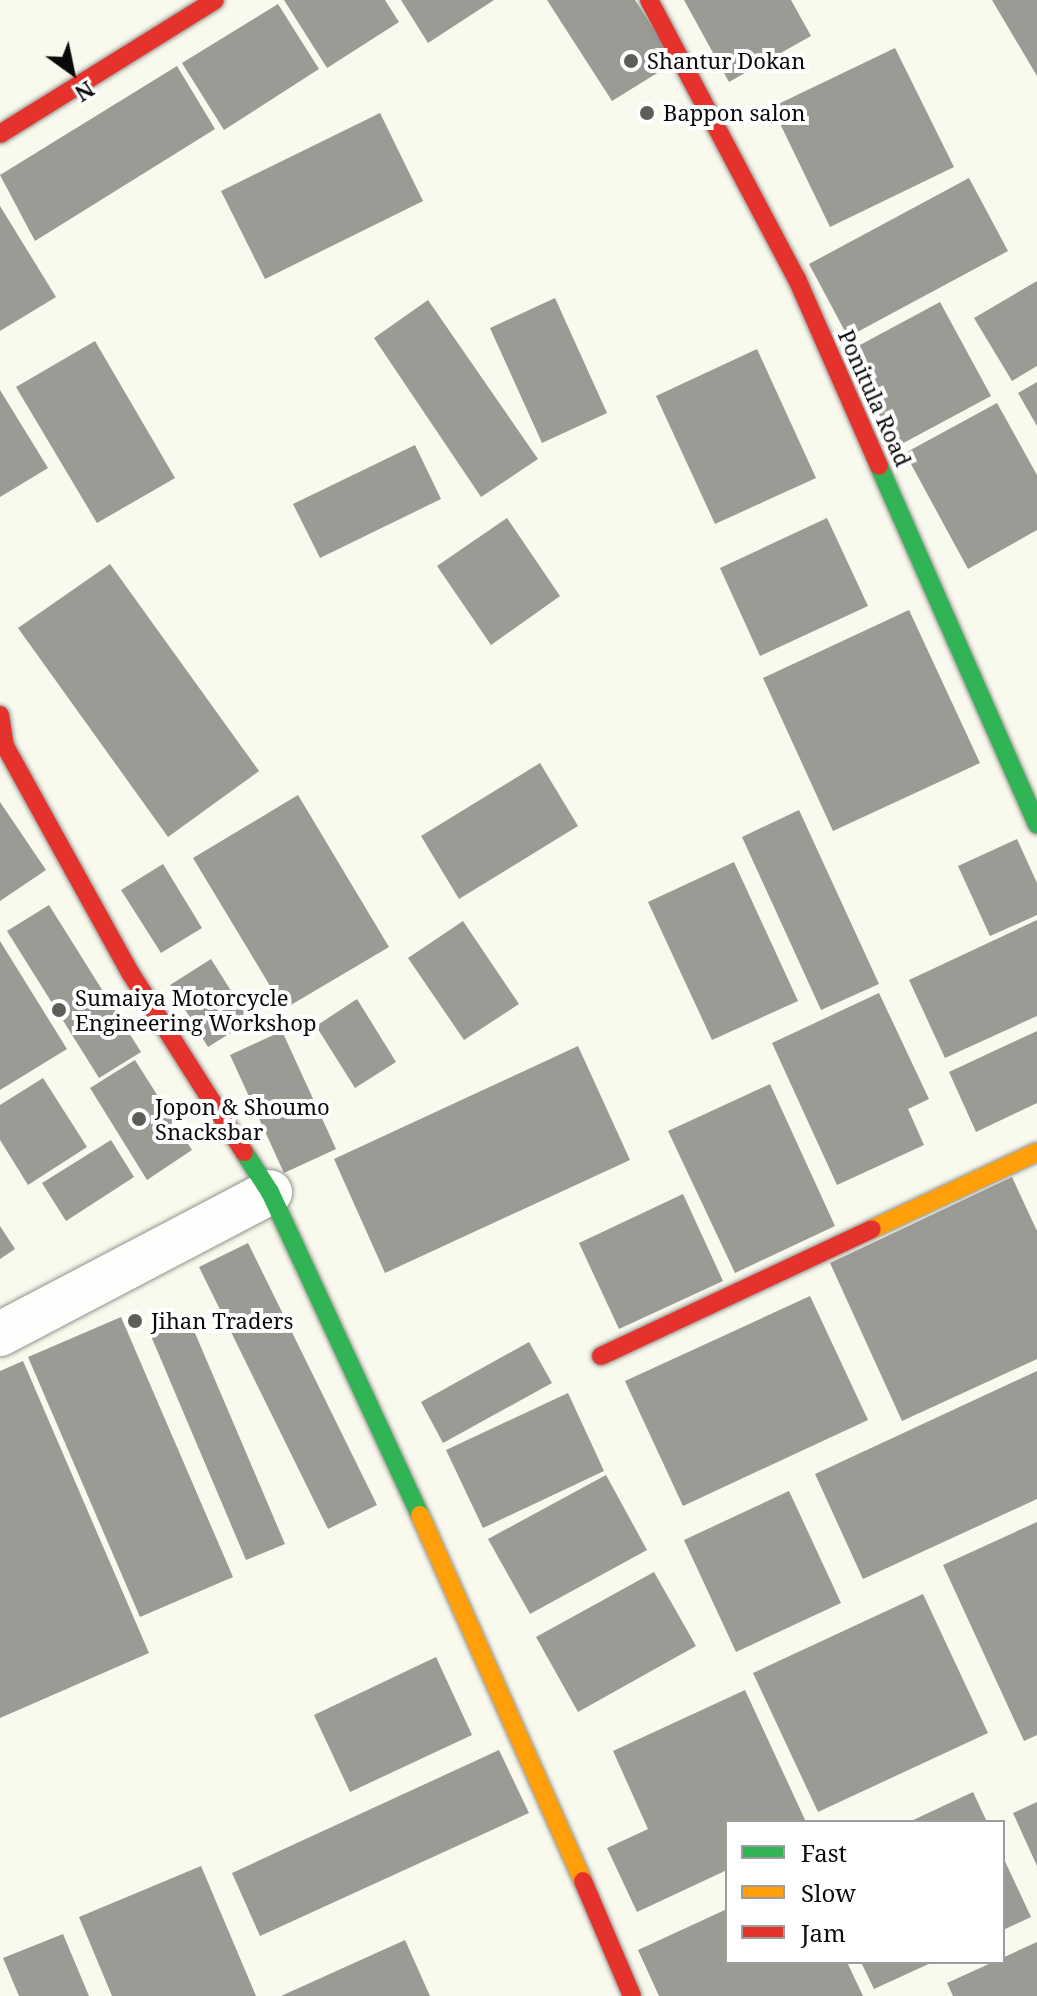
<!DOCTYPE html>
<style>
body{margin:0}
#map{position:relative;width:1037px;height:1996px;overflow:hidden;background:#f9f9ed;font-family:"Noto Serif",serif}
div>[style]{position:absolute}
.building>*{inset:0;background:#9b9a94}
.roads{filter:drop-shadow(0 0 2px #92928c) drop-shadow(0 0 2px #92928c)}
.street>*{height:44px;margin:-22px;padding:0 22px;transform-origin:22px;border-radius:22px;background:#fefefc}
.fast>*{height:18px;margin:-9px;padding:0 9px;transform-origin:9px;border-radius:9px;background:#30b455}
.slow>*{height:18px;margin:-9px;padding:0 9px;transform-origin:9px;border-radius:9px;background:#ff9f0a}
.jam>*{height:18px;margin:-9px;padding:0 9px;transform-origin:9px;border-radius:9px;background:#e5322d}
.dots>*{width:22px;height:22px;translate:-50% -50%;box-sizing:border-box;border:4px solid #fff;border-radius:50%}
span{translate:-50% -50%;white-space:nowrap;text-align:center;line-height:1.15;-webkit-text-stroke:8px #fff;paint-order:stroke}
.poi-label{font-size:22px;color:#0a0a0a}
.left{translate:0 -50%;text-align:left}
.street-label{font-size:22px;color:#0a0a0a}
.legend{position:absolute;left:725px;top:1820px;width:280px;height:144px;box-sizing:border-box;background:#fff;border:2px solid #9d9d9d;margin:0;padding:10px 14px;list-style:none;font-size:24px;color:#0a0a0a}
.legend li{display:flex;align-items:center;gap:16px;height:40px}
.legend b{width:40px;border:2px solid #9d9d9d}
.north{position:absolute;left:32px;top:32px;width:80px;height:80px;-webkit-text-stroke:6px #fff;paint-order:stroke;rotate:147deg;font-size:22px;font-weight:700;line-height:32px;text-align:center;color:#0a0a0a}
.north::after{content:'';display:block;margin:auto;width:28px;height:36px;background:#0a0a0a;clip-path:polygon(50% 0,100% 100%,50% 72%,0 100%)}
</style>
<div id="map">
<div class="building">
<div style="clip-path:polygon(284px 0,385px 0,399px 22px,327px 68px)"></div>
<div style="clip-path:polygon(401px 0,494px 0,428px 43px)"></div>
<div style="clip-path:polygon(547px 0,635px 0,675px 62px,612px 101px)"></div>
<div style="clip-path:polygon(684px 0,791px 0,811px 36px,729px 82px)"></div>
<div style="clip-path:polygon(992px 0,1037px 0,1037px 76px)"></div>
<div style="clip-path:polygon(278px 4px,319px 69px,224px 130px,182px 63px)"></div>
<div style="clip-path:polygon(895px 48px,954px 167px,830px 227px,772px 107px)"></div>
<div style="clip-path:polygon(177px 66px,215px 129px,35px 241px,0 175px)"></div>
<div style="clip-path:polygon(380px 113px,423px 201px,265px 279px,221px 191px)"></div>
<div style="clip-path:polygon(969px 178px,1008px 251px,848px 337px,809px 264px)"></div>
<div style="clip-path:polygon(0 206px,56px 297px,0 331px)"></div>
<div style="clip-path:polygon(1037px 281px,1037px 366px,1012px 381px,974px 318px)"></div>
<div style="clip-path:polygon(555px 298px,607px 413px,542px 443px,490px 328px)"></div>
<div style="clip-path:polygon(428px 300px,538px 459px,481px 497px,374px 338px)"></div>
<div style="clip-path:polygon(940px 302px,991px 396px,896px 447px,847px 352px)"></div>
<div style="clip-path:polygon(95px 341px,175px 478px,97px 523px,16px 387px)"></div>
<div style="clip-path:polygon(757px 349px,816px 478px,715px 524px,656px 396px)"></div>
<div style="clip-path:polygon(1037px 382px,1037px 426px,1018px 393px)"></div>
<div style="clip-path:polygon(0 390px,48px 468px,0 497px)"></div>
<div style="clip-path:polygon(997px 403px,1037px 475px,1037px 530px,968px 569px,905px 453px)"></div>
<div style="clip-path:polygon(415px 445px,441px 499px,320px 558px,293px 504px)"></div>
<div style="clip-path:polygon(507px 518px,560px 596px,491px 645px,437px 566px)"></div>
<div style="clip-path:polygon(827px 518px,868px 606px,760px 656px,720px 568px)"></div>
<div style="clip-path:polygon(110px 564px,259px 771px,168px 837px,18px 628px)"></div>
<div style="clip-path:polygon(909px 610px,980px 763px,833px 831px,763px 678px)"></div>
<div style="clip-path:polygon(540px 763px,578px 826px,459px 899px,421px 836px)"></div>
<div style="clip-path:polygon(298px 795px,389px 947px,284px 1009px,193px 858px)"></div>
<div style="clip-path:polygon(0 802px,46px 870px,0 901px)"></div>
<div style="clip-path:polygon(799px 810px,879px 984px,821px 1010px,742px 837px)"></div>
<div style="clip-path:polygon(1017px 839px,1037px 883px,1037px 915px,990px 936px,958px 866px)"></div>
<div style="clip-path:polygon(734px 862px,798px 1001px,712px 1040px,648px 902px)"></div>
<div style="clip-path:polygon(163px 864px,202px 928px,161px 953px,121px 890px)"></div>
<div style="clip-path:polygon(49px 905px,141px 1052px,99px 1078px,7px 931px)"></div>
<div style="clip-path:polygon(1037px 920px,1037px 1016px,945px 1058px,909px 980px)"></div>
<div style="clip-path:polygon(463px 921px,519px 1004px,464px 1040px,408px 958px)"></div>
<div style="clip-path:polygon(0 941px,67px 1049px,0 1090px)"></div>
<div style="clip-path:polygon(211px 959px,250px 1021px,208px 1047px,170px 985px)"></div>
<div style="clip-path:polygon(879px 993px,929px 1099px,908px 1109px,924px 1145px,837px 1185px,772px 1043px)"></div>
<div style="clip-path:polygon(357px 999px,396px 1062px,355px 1088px,316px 1026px)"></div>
<div style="clip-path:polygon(282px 1031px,336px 1149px,284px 1173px,230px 1055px)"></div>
<div style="clip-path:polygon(1037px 1031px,1037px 1103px,976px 1132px,949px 1072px)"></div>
<div style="clip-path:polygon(578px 1046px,630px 1160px,385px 1273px,334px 1159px)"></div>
<div style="clip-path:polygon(135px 1060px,192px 1150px,147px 1180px,90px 1088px)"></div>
<div style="clip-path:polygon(43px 1078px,87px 1147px,28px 1185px,0 1140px,0 1105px)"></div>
<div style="clip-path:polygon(770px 1084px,835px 1226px,735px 1273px,668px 1131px)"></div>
<div style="clip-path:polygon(111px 1140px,134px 1177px,66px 1221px,42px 1183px)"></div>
<div style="clip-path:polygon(1012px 1177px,1037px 1231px,1037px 1359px,902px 1421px,830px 1263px)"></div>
<div style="clip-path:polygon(683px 1194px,723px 1281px,619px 1329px,579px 1243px)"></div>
<div style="clip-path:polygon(0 1226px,15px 1249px,0 1259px)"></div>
<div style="clip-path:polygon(248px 1243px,377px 1505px,328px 1529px,199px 1267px)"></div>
<div style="clip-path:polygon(810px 1296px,868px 1420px,683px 1506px,625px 1381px)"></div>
<div style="clip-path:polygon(121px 1317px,233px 1577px,140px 1617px,28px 1357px)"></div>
<div style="clip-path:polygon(189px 1319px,285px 1544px,246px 1560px,151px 1336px)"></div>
<div style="clip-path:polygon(529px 1342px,552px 1383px,443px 1443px,421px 1402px)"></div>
<div style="clip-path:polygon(23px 1361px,149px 1653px,0 1718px,0 1371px)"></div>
<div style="clip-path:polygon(1037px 1371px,1037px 1499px,863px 1579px,815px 1474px)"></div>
<div style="clip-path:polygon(568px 1393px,604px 1471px,483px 1528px,446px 1450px)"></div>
<div style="clip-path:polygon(606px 1475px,647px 1550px,530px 1614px,488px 1539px)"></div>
<div style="clip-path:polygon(789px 1491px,841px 1603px,736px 1652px,684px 1540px)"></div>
<div style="clip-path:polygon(1037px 1522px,1037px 1735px,1024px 1741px,943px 1565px)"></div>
<div style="clip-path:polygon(654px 1572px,696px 1646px,578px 1712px,536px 1637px)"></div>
<div style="clip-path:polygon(923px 1594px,988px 1733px,818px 1812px,753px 1673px)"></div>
<div style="clip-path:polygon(436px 1657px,472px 1735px,350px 1792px,314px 1715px)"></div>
<div style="clip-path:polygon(745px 1690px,806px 1822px,727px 1822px,727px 1870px,637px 1912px,607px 1848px,648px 1829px,613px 1751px)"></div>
<div style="clip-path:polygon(499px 1750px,529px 1813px,260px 1936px,232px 1873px)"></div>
<div style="clip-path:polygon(973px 1792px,987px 1822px,909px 1822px)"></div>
<div style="clip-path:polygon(1037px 1802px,1037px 1866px,1013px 1813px)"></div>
<div style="clip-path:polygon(1003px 1857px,1031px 1917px,1003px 1930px)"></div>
<div style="clip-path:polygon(201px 1866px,256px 1996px,112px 1996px,79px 1917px)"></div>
<div style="clip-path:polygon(727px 1909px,727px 1962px,847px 1962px,863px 1996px,659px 1996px,638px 1950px)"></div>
<div style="clip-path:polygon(63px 1934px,89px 1996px,19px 1996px,3px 1958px)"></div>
<div style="clip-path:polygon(405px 1940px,430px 1996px,281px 1996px)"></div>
<div style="clip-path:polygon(1037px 1942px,1037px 1996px,953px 1996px,947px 1983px)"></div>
<div style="clip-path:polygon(861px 1962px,933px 1962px,874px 1989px)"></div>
</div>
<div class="roads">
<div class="street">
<div style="left:0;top:1334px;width:305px;rotate:-27.7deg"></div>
</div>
<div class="fast">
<div style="left:879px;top:466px;width:392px;rotate:66.2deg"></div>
<div style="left:244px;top:1152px;width:48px;rotate:57deg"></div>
<div style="left:270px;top:1192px;width:356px;rotate:65.1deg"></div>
</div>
<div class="slow">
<div style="left:872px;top:1229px;width:182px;rotate:-25deg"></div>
<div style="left:420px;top:1515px;width:401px;rotate:66deg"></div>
</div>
<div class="jam">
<div style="left:649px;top:0;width:316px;rotate:62.1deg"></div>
<div style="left:797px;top:279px;width:204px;rotate:66.3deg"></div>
<div style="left:0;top:134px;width:253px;rotate:-31.9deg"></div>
<div style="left:0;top:715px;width:31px;rotate:81deg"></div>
<div style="left:5px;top:746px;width:260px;rotate:61.1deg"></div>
<div style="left:131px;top:974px;width:211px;rotate:57.6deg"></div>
<div style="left:601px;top:1356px;width:299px;rotate:-25.1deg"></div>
<div style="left:583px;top:1881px;width:125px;rotate:66.9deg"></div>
</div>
</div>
<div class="dots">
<div style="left:631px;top:61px;background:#5e5e59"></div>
<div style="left:647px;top:113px;background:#5e5e59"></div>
<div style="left:59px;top:1010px;background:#5e5e59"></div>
<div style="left:139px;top:1119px;background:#5e5e59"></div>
<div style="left:135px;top:1321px;background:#5e5e59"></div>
</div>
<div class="poi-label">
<span class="left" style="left:647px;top:61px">Shantur Dokan</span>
<span class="left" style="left:663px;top:113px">Bappon salon</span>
<span class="left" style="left:75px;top:1010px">Sumaiya Motorcycle<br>Engineering Workshop</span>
<span class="left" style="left:155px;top:1119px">Jopon &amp; Shoumo<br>Snacksbar</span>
<span class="left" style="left:151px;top:1321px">Jihan Traders</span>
</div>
<div class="street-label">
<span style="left:875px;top:398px;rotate:66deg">Ponitula Road</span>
</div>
<ul class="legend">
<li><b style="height:10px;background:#30b455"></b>Fast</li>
<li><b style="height:10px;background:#ff9f0a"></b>Slow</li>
<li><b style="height:10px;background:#e5322d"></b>Jam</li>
</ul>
<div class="north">N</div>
</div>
